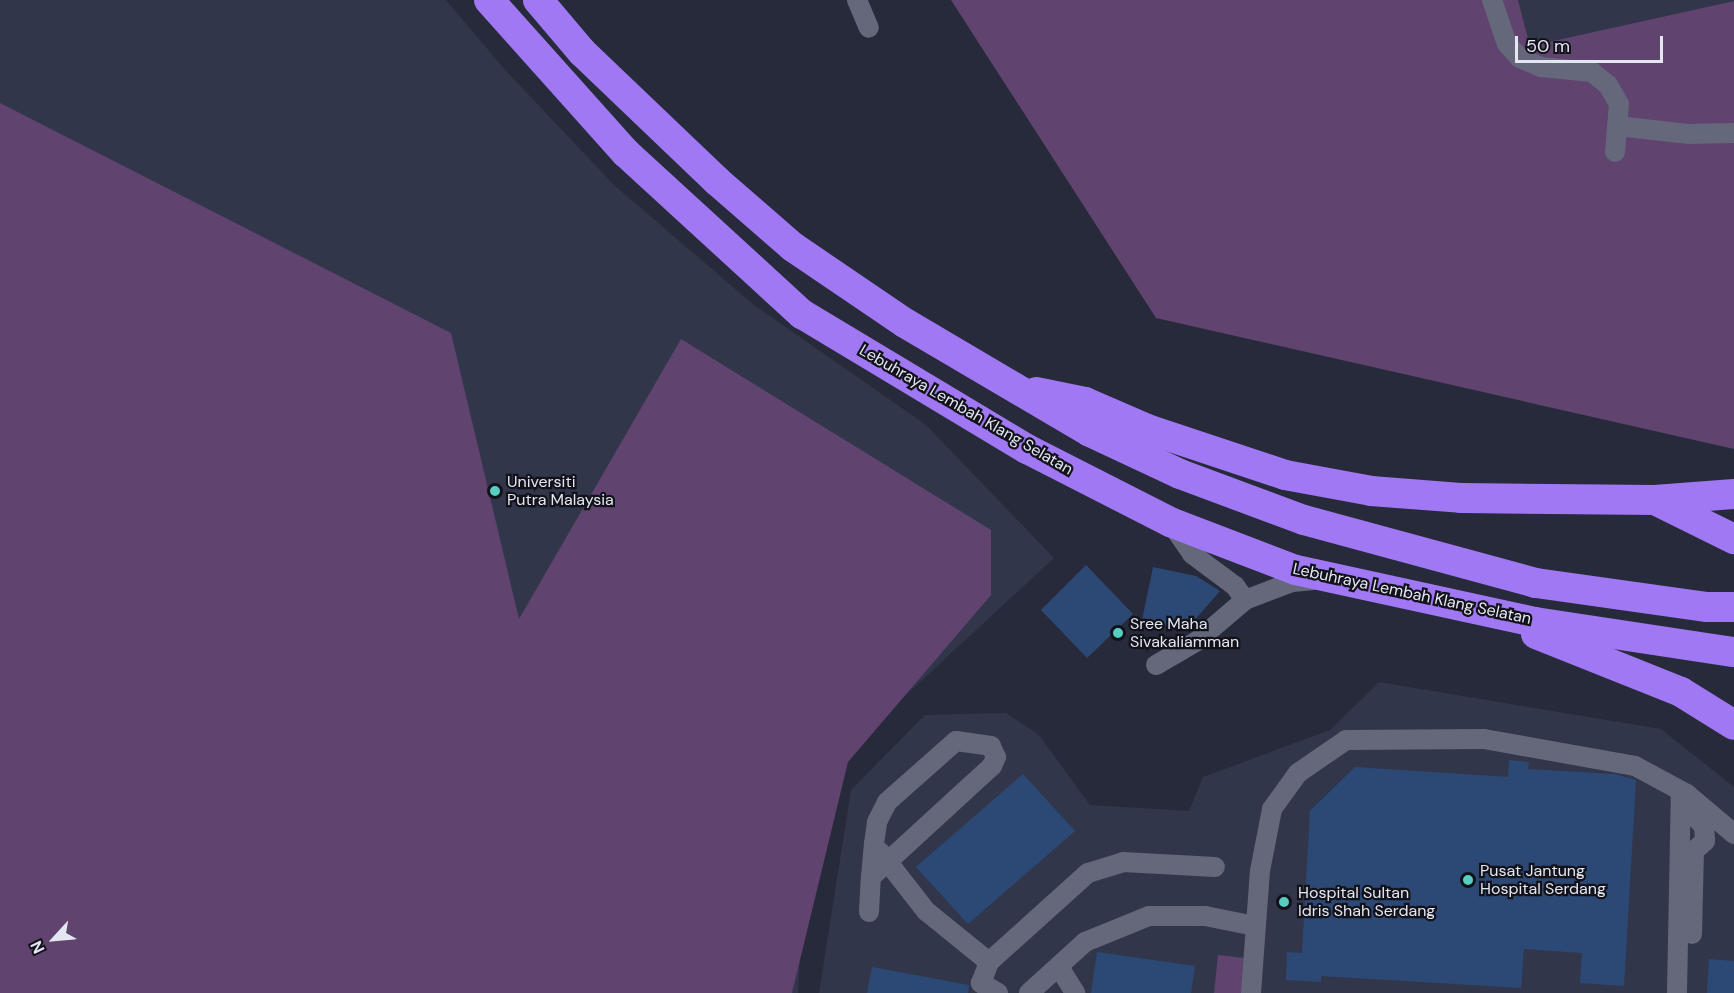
<!DOCTYPE html>
<style>
body{margin:0}
#map{position:relative;width:1734px;height:993px;overflow:hidden;background:#272a3a;font-family:"DM Sans",sans-serif}
div>[style]{position:absolute}
.built>*{inset:0;background:#32364b}
.green>*{inset:0;background:#60436e}
.building>*{inset:0;background:#2c4976}
.minor>*{height:20px;margin:-10px;padding:0 10px;transform-origin:10px;border-radius:10px;background:#65687b}
.highway>*{height:30px;margin:-15px;padding:0 15px;transform-origin:15px;border-radius:15px;background:#a078f4}
.dots>*{width:16px;height:16px;translate:-50% -50%;box-sizing:border-box;border:3px solid #12131a;border-radius:50%}
span{translate:-50% -50%;white-space:nowrap;text-align:center;line-height:1.15;-webkit-text-stroke:4.5px #12131a;paint-order:stroke}
.street-label{font-size:16px;color:#e4e6f1}
.poi-label{font-size:16px;color:#e4e6f1}
.left{translate:0 -50%;text-align:left}
.north{position:absolute;left:24px;top:909px;width:60px;height:60px;-webkit-text-stroke:4px #12131a;paint-order:stroke;rotate:244deg;font-size:16px;font-weight:700;line-height:24px;text-align:center;color:#e4e6f1}
.north::after{content:'';display:block;margin:auto;width:21px;height:27px;background:#e4e6f1;clip-path:polygon(50% 0,100% 100%,50% 72%,0 100%)}
.scale{position:absolute;left:1515px;top:36px;width:148px;height:27px;box-sizing:border-box;border:3px solid #e4e6f1;border-top:0;padding-left:8px;font-size:18px;line-height:21px;white-space:nowrap;color:#e4e6f1;-webkit-text-stroke:4px #12131a;paint-order:stroke}
</style>
<div id="map">
<div class="built">
<div style="clip-path:polygon(0 0,446px 0,506px 71px,614px 185px,754px 305px,926px 425px,1054px 558px,809px 785px,798px 993px,0 993px)"></div>
<div style="clip-path:polygon(1518px 0,1734px 0,1734px 1px,1530px 46px)"></div>
<div style="clip-path:polygon(1379px 682px,1661px 729px,1734px 787px,1734px 993px,819px 993px,851px 790px,925px 715px,1006px 713px,1038px 734px,1090px 805px,1189px 811px,1203px 777px,1330px 730px)"></div>
</div>
<div class="green">
<div style="clip-path:polygon(951px 0,1518px 0,1530px 46px,1734px 1px,1734px 449px,1156px 318px)"></div>
<div style="clip-path:polygon(0 103px,451px 333px,519px 619px,681px 339px,991px 530px,991px 595px,848px 762px,792px 993px,0 993px)"></div>
<div style="clip-path:polygon(1218px 955px,1245px 958px,1243px 993px,1214px 993px)"></div>
</div>
<div class="building">
<div style="clip-path:polygon(1086px 565px,1133px 614px,1087px 658px,1041px 610px)"></div>
<div style="clip-path:polygon(1153px 567px,1196px 576px,1220px 591px,1186px 630px,1142px 620px)"></div>
<div style="clip-path:polygon(1509px 760px,1529px 762px,1528px 769px,1614px 774px,1636px 780px,1624px 986px,1580px 983px,1582px 953px,1524px 949px,1521px 988px,1321px 976px,1321px 982px,1286px 980px,1287px 952px,1302px 953px,1310px 811px,1355px 767px,1508px 777px)"></div>
<div style="clip-path:polygon(1023px 774px,1075px 831px,968px 924px,916px 867px)"></div>
<div style="clip-path:polygon(1097px 952px,1195px 966px,1191px 993px,1091px 993px)"></div>
<div style="clip-path:polygon(1709px 959px,1734px 961px,1734px 993px,1707px 993px)"></div>
<div style="clip-path:polygon(872px 967px,969px 985px,968px 993px,867px 993px)"></div>
</div>
<div class="minor">
<div style="left:857px;top:0;width:30px;rotate:67deg"></div>
<div style="left:1492px;top:0;width:46px;rotate:71.2deg"></div>
<div style="left:1507px;top:44px;width:19px;rotate:47deg"></div>
<div style="left:1520px;top:58px;width:23px;rotate:23deg"></div>
<div style="left:1541px;top:67px;width:51px;rotate:5.6deg"></div>
<div style="left:1592px;top:72px;width:21px;rotate:39deg"></div>
<div style="left:1608px;top:85px;width:22px;rotate:60deg"></div>
<div style="left:1619px;top:104px;width:48px;rotate:94.8deg"></div>
<div style="left:1617px;top:126px;width:71px;rotate:6.4deg"></div>
<div style="left:1688px;top:134px;width:46px;rotate:-1.2deg"></div>
<div style="left:1170px;top:522px;width:39px;rotate:55deg"></div>
<div style="left:1192px;top:554px;width:54px;rotate:36.7deg"></div>
<div style="left:1235px;top:586px;width:17px;rotate:54deg"></div>
<div style="left:1156px;top:665px;width:48px;rotate:-30.3deg"></div>
<div style="left:1197px;top:641px;width:63px;rotate:-40.5deg"></div>
<div style="left:1245px;top:600px;width:50px;rotate:-21deg"></div>
<div style="left:1292px;top:582px;width:22px;rotate:-5deg"></div>
<div style="left:1683px;top:818px;width:10px;rotate:-17deg"></div>
<div style="left:1693px;top:815px;width:16px;rotate:45deg"></div>
<div style="left:1704px;top:826px;width:15px;rotate:86deg"></div>
<div style="left:1705px;top:841px;width:15px;rotate:138deg"></div>
<div style="left:1694px;top:851px;width:83px;rotate:91.4deg"></div>
<div style="left:880px;top:852px;width:75px;rotate:52.1deg"></div>
<div style="left:926px;top:911px;width:81px;rotate:39deg"></div>
<div style="left:869px;top:912px;width:35px;rotate:-87deg"></div>
<div style="left:871px;top:877px;width:33px;rotate:-85deg"></div>
<div style="left:874px;top:844px;width:22px;rotate:-82deg"></div>
<div style="left:877px;top:822px;width:22px;rotate:-63deg"></div>
<div style="left:887px;top:802px;width:92px;rotate:-41.5deg"></div>
<div style="left:956px;top:741px;width:35px;rotate:8deg"></div>
<div style="left:991px;top:746px;width:12px;rotate:66deg"></div>
<div style="left:996px;top:757px;width:10px;rotate:114deg"></div>
<div style="left:992px;top:766px;width:164px;rotate:137.5deg"></div>
<div style="left:1059px;top:967px;width:31px;rotate:58deg"></div>
<div style="left:998px;top:993px;width:20px;rotate:-150deg"></div>
<div style="left:981px;top:983px;width:22px;rotate:-69deg"></div>
<div style="left:989px;top:962px;width:133px;rotate:-42deg"></div>
<div style="left:1088px;top:873px;width:37px;rotate:-17deg"></div>
<div style="left:1123px;top:862px;width:92px;rotate:3.1deg"></div>
<div style="left:1029px;top:993px;width:76px;rotate:-42.3deg"></div>
<div style="left:1085px;top:942px;width:69px;rotate:-22.1deg"></div>
<div style="left:1149px;top:916px;width:56px"></div>
<div style="left:1205px;top:916px;width:51px;rotate:11.3deg"></div>
<div style="left:1251px;top:993px;width:122px;rotate:-85.8deg"></div>
<div style="left:1260px;top:871px;width:63px;rotate:-79deg"></div>
<div style="left:1272px;top:809px;width:44px;rotate:-54.2deg"></div>
<div style="left:1298px;top:773px;width:58px;rotate:-34.5deg"></div>
<div style="left:1346px;top:740px;width:138px;rotate:-0.4deg"></div>
<div style="left:1484px;top:739px;width:153px;rotate:10.1deg"></div>
<div style="left:1635px;top:766px;width:59px;rotate:28.3deg"></div>
<div style="left:1687px;top:794px;width:62px;rotate:40.4deg"></div>
<div style="left:1677px;top:993px;width:202px;rotate:-88.9deg"></div>
</div>
<div class="highway">
<div style="left:489px;top:0;width:205px;rotate:48.2deg"></div>
<div style="left:626px;top:153px;width:239px;rotate:42.5deg"></div>
<div style="left:802px;top:314px;width:262px;rotate:31deg"></div>
<div style="left:1027px;top:449px;width:161px;rotate:27deg"></div>
<div style="left:1170px;top:522px;width:135px;rotate:20.9deg"></div>
<div style="left:1296px;top:570px;width:245px;rotate:12.3deg"></div>
<div style="left:1535px;top:622px;width:201px;rotate:8.6deg"></div>
<div style="left:538px;top:0;width:68px;rotate:49.8deg"></div>
<div style="left:582px;top:52px;width:187px;rotate:43.7deg"></div>
<div style="left:717px;top:181px;width:101px;rotate:41deg"></div>
<div style="left:793px;top:247px;width:135px;rotate:34.2deg"></div>
<div style="left:905px;top:323px;width:215px;rotate:30.5deg"></div>
<div style="left:1090px;top:432px;width:99px;rotate:25deg"></div>
<div style="left:1180px;top:474px;width:132px;rotate:20.4deg"></div>
<div style="left:1304px;top:520px;width:240px;rotate:15.2deg"></div>
<div style="left:1536px;top:583px;width:173px;rotate:8deg"></div>
<div style="left:1707px;top:607px;width:27px"></div>
<div style="left:1036px;top:392px;width:50px;rotate:11.5deg"></div>
<div style="left:1085px;top:402px;width:68px;rotate:23.5deg"></div>
<div style="left:1147px;top:429px;width:145px;rotate:18.4deg"></div>
<div style="left:1285px;top:475px;width:87px;rotate:10.5deg"></div>
<div style="left:1371px;top:491px;width:90px;rotate:4.4deg"></div>
<div style="left:1461px;top:498px;width:194px;rotate:0.6deg"></div>
<div style="left:1655px;top:500px;width:79px;rotate:-4.3deg"></div>
<div style="left:1659px;top:502px;width:84px;rotate:26.3deg"></div>
<div style="left:1536px;top:634px;width:156px;rotate:21.8deg"></div>
<div style="left:1681px;top:692px;width:62px;rotate:31.9deg"></div>
</div>
<div class="dots">
<div style="left:495px;top:491px;background:#57cec1"></div>
<div style="left:1118px;top:633px;background:#57cec1"></div>
<div style="left:1468px;top:880px;background:#57cec1"></div>
<div style="left:1284px;top:902px;background:#57cec1"></div>
</div>
<div class="street-label">
<span style="left:966px;top:410px;rotate:30deg">Lebuhraya Lembah Klang Selatan</span>
<span style="left:1412px;top:594px;rotate:12deg">Lebuhraya Lembah Klang Selatan</span>
</div>
<div class="poi-label">
<span class="left" style="left:507px;top:491px">Universiti<br>Putra Malaysia</span>
<span class="left" style="left:1130px;top:633px">Sree Maha<br>Sivakaliamman</span>
<span class="left" style="left:1480px;top:880px">Pusat Jantung<br>Hospital Serdang</span>
<span class="left" style="left:1298px;top:902px">Hospital Sultan<br>Idris Shah Serdang</span>
</div>
<div class="north">N</div>
<div class="scale">50 m</div>
</div>
